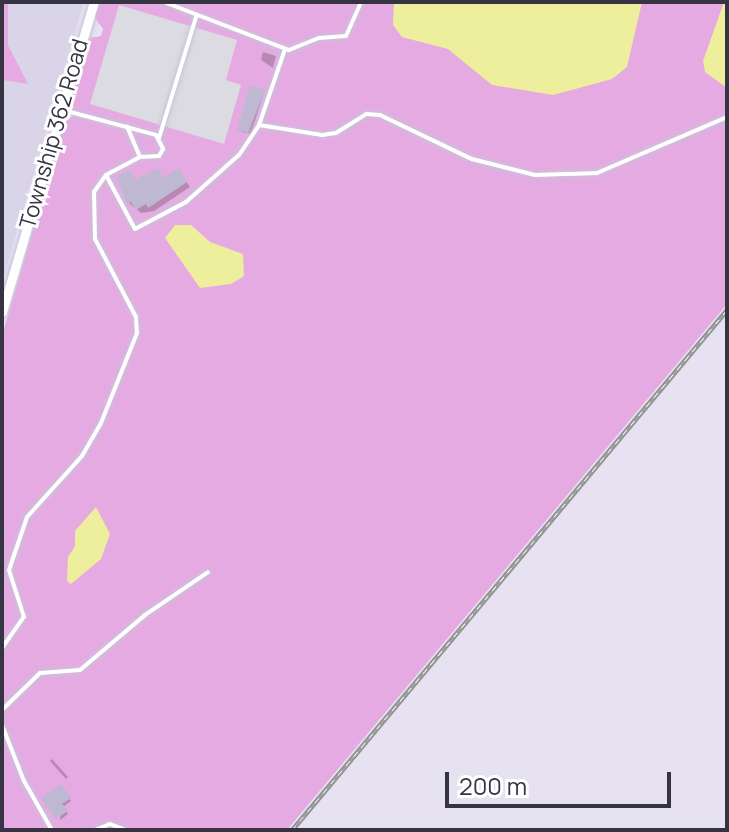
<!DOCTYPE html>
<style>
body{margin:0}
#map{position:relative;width:729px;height:832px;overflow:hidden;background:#e7e2f1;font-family:Manrope,sans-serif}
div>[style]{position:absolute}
.residential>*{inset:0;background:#dad4e9}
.green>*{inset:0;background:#e6aae2}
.parking>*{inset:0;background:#dcdbe1}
.water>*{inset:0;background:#edef9d}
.shadow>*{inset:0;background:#0003}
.building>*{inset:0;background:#beb8d2}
.roads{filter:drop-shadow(0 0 2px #c9c2da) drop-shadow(0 0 2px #c9c2da)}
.service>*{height:4px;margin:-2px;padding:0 2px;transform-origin:2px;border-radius:2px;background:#fff}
.minor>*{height:9px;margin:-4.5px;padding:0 4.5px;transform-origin:4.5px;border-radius:4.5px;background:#fff}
.rail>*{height:5px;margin-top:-2.5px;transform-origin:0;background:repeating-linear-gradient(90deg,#fff 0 6px,#939393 0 12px);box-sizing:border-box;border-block:2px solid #939393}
span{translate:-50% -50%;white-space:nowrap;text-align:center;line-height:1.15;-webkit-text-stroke:6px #fff;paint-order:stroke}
.street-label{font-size:22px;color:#363342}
.frame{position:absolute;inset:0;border:4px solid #363342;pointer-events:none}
.scale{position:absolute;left:445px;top:772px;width:226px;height:36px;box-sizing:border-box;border:4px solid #363342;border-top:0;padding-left:10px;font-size:24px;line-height:28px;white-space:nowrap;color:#363342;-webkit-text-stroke:6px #fff;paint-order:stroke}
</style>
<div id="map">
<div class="residential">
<div style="clip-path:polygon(2px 2px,84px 2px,2px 282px)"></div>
</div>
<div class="green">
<div style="clip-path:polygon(2px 2px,8px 2px,8px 45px,28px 84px,2px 80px)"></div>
<div style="clip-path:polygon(99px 2px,727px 2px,727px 304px,287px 830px,2px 830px,2px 336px,64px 123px,73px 116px,72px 98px,89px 38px,101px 36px,103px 29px,95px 18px)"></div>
</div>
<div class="parking">
<div style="clip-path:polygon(119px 5px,237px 40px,226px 80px,241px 85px,224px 144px,90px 104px)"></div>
</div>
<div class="water">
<div style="clip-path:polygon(394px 2px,642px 2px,627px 67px,612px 79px,553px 95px,492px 85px,448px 49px,402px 37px,393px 25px)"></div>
<div style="clip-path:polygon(724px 2px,727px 2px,727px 88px,705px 72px,703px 61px)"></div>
<div style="clip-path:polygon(175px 225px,191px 225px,210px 242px,243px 254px,244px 276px,231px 284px,200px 288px,165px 238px)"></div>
<div style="clip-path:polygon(96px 507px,110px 534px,101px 559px,71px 584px,67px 581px,68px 557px,75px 546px,75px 531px)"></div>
</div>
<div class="shadow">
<div style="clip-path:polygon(263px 52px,276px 56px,273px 68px,261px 60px)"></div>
<div style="clip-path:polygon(264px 92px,251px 134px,242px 132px,239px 129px)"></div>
<div style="clip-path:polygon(157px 171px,164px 179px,179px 171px,190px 187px,154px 211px,141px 213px,129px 203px,119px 178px,137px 182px)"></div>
<div style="clip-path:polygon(52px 759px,68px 777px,66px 779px,50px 761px)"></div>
<div style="clip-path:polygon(63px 789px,71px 801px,63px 807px,68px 814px,60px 820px)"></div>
</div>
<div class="building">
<div style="clip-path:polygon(250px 85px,265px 90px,248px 133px,237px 130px)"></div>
<div style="clip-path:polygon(158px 168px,163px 178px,179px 168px,187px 182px,148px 208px,146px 204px,136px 210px,131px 202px,127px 204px,117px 177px,130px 170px,136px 180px)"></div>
<div style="clip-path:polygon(61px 784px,71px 798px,62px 804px,68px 811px,56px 819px,41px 798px)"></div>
</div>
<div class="roads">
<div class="service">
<div style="left:164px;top:2px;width:134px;rotate:21deg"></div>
<div style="left:289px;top:50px;width:32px;rotate:-22deg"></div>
<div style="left:319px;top:38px;width:27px;rotate:-4deg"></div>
<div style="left:346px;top:36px;width:37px;rotate:-66deg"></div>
<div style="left:63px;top:110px;width:96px;rotate:15deg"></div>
<div style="left:156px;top:135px;width:16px;rotate:63deg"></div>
<div style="left:163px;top:149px;width:8px;rotate:120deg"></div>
<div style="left:159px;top:156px;width:19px;rotate:177deg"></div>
<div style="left:140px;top:157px;width:33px;rotate:-113deg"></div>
<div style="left:259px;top:125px;width:64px;rotate:9deg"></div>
<div style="left:322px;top:135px;width:14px;rotate:-8deg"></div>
<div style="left:336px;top:133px;width:36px;rotate:-32deg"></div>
<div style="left:367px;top:114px;width:13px;rotate:4deg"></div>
<div style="left:380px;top:115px;width:102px;rotate:25.6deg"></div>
<div style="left:472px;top:159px;width:65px;rotate:14.3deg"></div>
<div style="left:535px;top:175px;width:62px;rotate:-1.8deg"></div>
<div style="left:597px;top:173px;width:142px;rotate:-23.3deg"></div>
<div style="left:159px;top:138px;width:127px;rotate:-73deg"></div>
<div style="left:140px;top:157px;width:38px;rotate:152deg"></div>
<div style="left:106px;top:175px;width:61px;rotate:61.8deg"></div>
<div style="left:135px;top:229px;width:58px;rotate:-27.9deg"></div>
<div style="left:186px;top:202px;width:71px;rotate:-41.6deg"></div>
<div style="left:239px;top:155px;width:36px;rotate:-56deg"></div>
<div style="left:259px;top:125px;width:80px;rotate:-71.1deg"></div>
<div style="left:2px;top:648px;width:38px;rotate:-55deg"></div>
<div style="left:24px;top:617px;width:49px;rotate:-107.7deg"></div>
<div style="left:9px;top:570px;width:56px;rotate:-71.2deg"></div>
<div style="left:27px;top:517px;width:82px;rotate:-48deg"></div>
<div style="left:82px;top:456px;width:38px;rotate:-60deg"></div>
<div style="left:101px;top:423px;width:97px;rotate:-68.2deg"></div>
<div style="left:137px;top:333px;width:16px;rotate:-94deg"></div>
<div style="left:136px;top:317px;width:88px;rotate:-117.7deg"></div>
<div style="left:95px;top:239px;width:47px;rotate:-91.2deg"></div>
<div style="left:94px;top:192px;width:21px;rotate:-55deg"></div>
<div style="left:2px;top:710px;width:53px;rotate:-44.2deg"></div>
<div style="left:40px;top:673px;width:40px;rotate:-4.3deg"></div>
<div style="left:80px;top:670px;width:85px;rotate:-40.2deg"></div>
<div style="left:145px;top:615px;width:76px;rotate:-34.3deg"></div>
<div style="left:2px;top:725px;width:60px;rotate:68.6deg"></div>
<div style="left:24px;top:781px;width:56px;rotate:60.3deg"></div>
<div style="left:95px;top:830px;width:16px;rotate:-22deg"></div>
<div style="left:110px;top:824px;width:17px;rotate:21deg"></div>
</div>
<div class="minor">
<div style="left:2px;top:312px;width:323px;rotate:-73.5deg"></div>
</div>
</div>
<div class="rail">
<div style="left:292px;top:830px;width:678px;rotate:-50.09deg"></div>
</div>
<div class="street-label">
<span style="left:54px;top:134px;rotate:-74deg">Township 362 Road</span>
</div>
<div class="frame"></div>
<div class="scale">200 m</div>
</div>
